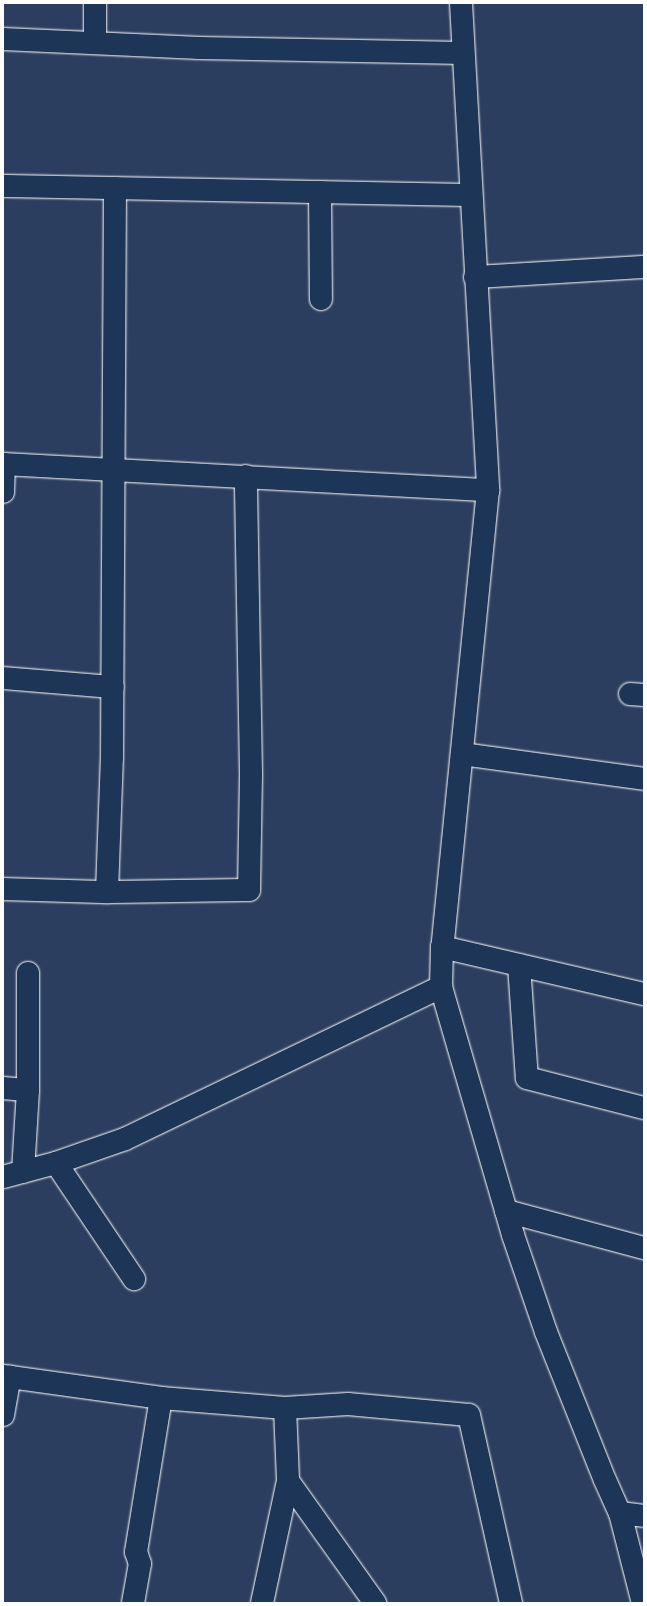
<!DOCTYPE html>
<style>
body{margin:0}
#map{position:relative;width:647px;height:1606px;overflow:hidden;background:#2b3e60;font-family:Mali,sans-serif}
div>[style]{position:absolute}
.roads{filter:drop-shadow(0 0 1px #fff) drop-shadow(0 0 1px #fff)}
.minor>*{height:22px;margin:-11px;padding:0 11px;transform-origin:11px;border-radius:11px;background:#1d3557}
span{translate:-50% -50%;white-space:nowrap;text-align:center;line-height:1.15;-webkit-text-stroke:3px #1d3557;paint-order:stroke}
.frame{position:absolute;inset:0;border:4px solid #fff;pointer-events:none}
</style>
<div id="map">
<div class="roads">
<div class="minor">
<div style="left:461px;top:3px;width:488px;rotate:86.8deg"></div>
<div style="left:488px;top:490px;width:459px;rotate:95.7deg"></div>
<div style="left:442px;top:947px;width:207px;rotate:13.1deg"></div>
<div style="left:3px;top:39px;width:197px;rotate:2.6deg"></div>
<div style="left:200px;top:48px;width:263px;rotate:1.1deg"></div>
<div style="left:95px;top:43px;width:40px;rotate:-90deg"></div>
<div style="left:3px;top:186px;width:467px;rotate:1.1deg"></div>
<div style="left:320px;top:192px;width:107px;rotate:89.5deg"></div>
<div style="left:475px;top:277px;width:169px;rotate:-3.4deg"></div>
<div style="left:3px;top:464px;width:486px;rotate:3.1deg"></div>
<div style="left:3px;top:492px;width:28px;rotate:-88deg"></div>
<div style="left:3px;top:678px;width:110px;rotate:4.7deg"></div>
<div style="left:630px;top:694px;width:14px;rotate:4deg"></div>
<div style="left:462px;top:754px;width:184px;rotate:7.8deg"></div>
<div style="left:3px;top:889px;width:104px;rotate:1.7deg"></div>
<div style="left:107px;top:892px;width:134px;rotate:-87.9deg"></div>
<div style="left:112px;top:758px;width:570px;rotate:-89.7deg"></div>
<div style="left:107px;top:892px;width:142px;rotate:-0.8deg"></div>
<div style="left:249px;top:890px;width:117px;rotate:-89deg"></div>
<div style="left:251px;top:773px;width:297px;rotate:-91deg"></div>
<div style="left:442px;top:947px;width:40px;rotate:91.4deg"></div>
<div style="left:441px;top:987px;width:258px;rotate:73.8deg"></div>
<div style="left:513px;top:1235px;width:102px;rotate:71.2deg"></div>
<div style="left:546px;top:1332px;width:159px;rotate:68.3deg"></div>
<div style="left:605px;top:1480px;width:36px;rotate:66deg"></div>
<div style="left:620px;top:1513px;width:93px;rotate:75.7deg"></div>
<div style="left:519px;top:965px;width:113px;rotate:86deg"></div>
<div style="left:527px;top:1078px;width:121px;rotate:14.4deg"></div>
<div style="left:3px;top:1088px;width:25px;rotate:5deg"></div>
<div style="left:56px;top:1163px;width:140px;rotate:56.1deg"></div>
<div style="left:23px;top:1172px;width:82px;rotate:-86.5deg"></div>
<div style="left:28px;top:1090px;width:117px;rotate:-90deg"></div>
<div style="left:3px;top:1177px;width:55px;rotate:-14.8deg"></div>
<div style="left:56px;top:1163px;width:73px;rotate:-19.2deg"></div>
<div style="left:125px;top:1139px;width:351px;rotate:-25.7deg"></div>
<div style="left:506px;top:1211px;width:143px;rotate:15deg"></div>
<div style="left:3px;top:1376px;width:160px;rotate:7.9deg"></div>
<div style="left:161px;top:1398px;width:124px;rotate:4.6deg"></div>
<div style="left:285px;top:1408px;width:63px;rotate:-3.6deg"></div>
<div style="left:348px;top:1404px;width:121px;rotate:5.2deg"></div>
<div style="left:469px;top:1415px;width:193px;rotate:77.4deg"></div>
<div style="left:285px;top:1408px;width:73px;rotate:87.6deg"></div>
<div style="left:288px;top:1481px;width:150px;rotate:54.5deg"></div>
<div style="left:3px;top:1415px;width:39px;rotate:-80deg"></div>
<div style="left:620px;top:1513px;width:24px;rotate:7deg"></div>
<div style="left:133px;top:1603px;width:40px;rotate:-80deg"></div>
<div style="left:140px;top:1564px;width:13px;rotate:-108deg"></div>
<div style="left:136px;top:1552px;width:156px;rotate:-80.8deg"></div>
<div style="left:262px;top:1603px;width:125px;rotate:-78deg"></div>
</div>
</div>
<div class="frame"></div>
</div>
